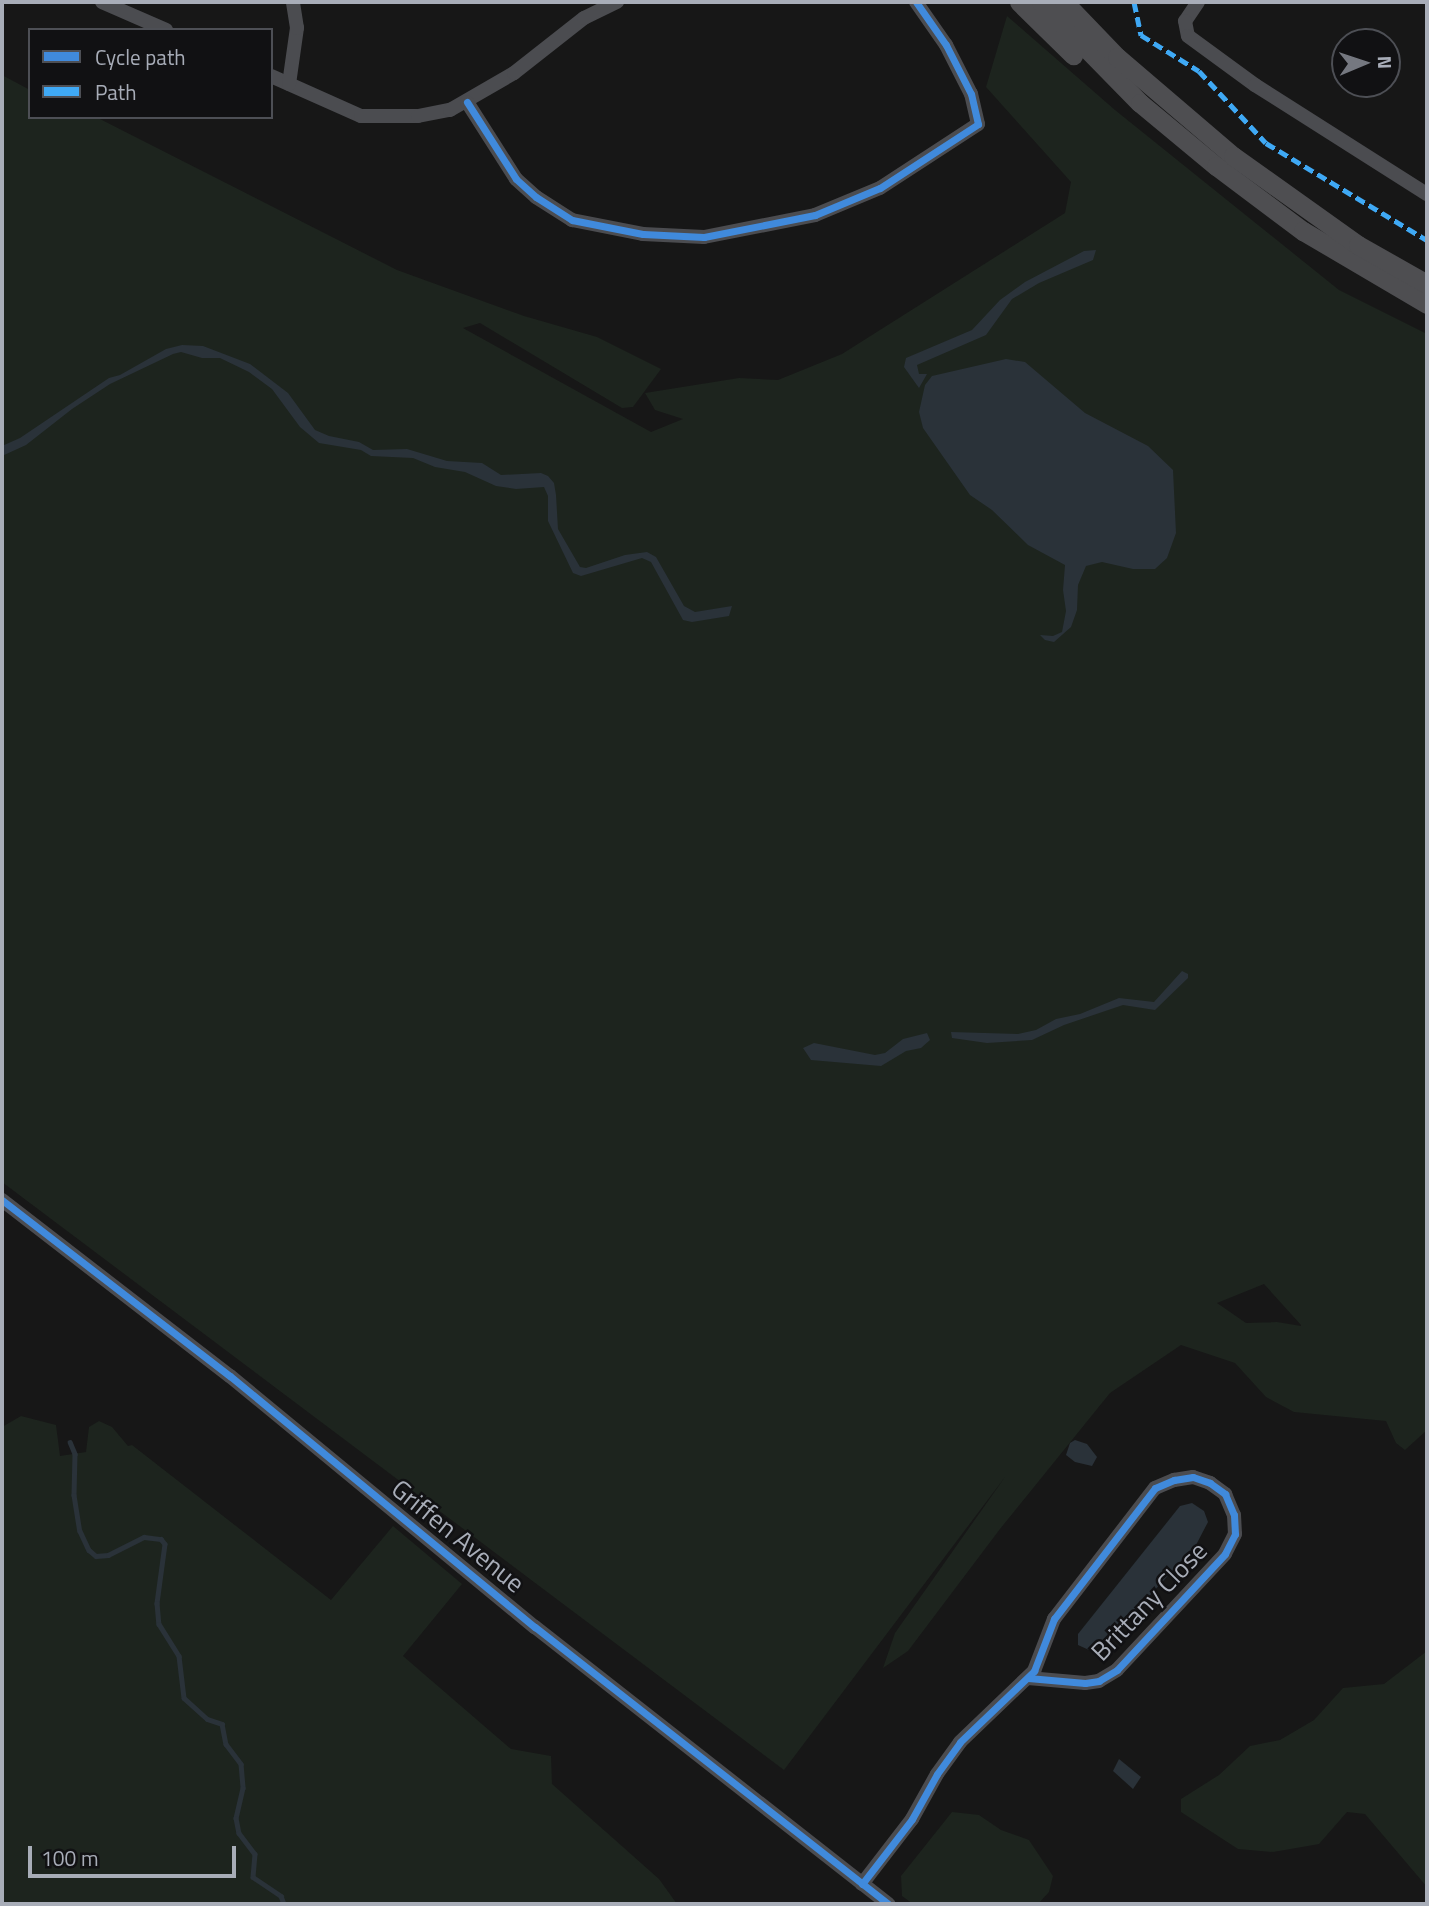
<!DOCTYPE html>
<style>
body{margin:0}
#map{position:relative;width:1429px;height:1906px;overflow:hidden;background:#171717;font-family:"Titillium Web",sans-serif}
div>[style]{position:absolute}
.green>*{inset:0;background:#1d241e}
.water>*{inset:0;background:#2a3239}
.stream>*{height:4.5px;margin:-2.25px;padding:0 2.25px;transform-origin:2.25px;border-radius:2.25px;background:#2a3239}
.minor>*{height:14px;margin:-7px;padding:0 7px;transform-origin:7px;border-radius:7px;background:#4b4c50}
.highway>*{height:19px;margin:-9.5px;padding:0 9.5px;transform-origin:9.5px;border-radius:9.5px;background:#4e4e51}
.quiet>*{height:5px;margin-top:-2.5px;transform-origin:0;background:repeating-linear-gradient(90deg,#3fa9f5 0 10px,transparent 0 15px)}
.cycleway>*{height:7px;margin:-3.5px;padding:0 3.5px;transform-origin:3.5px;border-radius:3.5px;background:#408adc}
span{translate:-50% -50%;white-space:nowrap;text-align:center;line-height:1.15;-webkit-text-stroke:5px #111113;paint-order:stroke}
.street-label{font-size:26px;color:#a8adb8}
.frame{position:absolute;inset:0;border:4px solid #a8adb8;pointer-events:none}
.legend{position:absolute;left:28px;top:28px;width:245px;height:91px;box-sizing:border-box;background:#111113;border:2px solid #4d4f55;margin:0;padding:9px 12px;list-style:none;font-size:21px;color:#a8adb8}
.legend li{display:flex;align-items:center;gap:14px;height:35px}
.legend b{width:35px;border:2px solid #4d4f55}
.north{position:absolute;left:1331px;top:28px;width:70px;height:70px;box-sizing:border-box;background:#111113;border:2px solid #4d4f55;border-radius:50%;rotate:88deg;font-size:19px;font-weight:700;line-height:28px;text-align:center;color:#a8adb8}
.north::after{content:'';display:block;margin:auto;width:24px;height:32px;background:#757880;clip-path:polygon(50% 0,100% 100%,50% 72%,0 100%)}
.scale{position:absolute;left:28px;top:1846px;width:208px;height:32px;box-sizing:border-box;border:4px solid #a8adb8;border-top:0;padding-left:9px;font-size:21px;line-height:24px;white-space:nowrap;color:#a8adb8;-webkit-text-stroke:5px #111113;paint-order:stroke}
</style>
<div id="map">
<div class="green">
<div style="clip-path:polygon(evenodd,1007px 16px,1115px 110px,1339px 290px,1427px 334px,1427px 1430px,1405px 1450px,1396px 1443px,1386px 1421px,1294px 1412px,1266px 1397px,1235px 1363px,1181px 1345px,1110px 1393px,1000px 1529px,908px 1651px,883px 1668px,895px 1633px,1005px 1477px,784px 1770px,2px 1182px,2px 75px,30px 90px,30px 117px,96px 117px,397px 270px,524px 316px,597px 337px,661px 369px,633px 407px,622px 408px,480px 323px,463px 328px,651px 432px,683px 419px,655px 410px,645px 393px,739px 378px,778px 380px,842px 354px,1065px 213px,1071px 182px,986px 87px,1007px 16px,1264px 1284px,1301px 1325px,1301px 1326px,1277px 1322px,1246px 1323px,1217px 1303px,1264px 1284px)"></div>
<div style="clip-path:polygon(21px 1416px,56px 1425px,60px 1456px,86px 1452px,89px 1427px,99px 1421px,112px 1427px,128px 1446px,132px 1445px,331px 1600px,393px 1526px,462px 1584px,403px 1656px,511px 1749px,551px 1756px,552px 1784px,659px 1879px,677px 1904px,2px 1904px,2px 1427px)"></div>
<div style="clip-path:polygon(1427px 1651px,1427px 1887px,1365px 1814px,1347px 1812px,1319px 1844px,1273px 1852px,1238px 1849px,1181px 1812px,1181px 1799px,1219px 1775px,1250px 1746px,1280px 1740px,1314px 1720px,1343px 1688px,1384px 1684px)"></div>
<div style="clip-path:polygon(952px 1812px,979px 1815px,1001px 1830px,1029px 1840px,1053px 1876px,1049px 1892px,1038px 1904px,913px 1904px,902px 1896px,901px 1876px)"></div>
</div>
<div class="water">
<div style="clip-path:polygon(1096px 250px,1093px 260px,1039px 283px,1012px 299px,986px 335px,917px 365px,919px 374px,927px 374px,919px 388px,904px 367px,906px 358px,972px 330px,1000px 300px,1025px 282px,1084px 251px)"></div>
<div style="clip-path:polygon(182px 345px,203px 346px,250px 364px,288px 393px,315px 430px,329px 436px,359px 442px,373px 450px,407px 449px,447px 461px,482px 463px,501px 475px,541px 473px,548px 476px,554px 483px,556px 495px,558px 529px,580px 567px,586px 568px,625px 555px,647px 552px,656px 557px,684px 606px,695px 612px,732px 606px,729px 616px,692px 622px,683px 620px,651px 562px,642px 558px,581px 576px,573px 573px,548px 521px,548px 496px,544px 487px,516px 489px,496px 486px,465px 472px,435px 467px,413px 458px,371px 456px,361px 450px,319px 443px,300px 427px,272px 389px,249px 372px,220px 358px,202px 358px,181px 352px,173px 354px,110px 384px,72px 409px,26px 445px,2px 456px,2px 446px,20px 438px,109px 378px,120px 375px,166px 349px)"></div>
<div style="clip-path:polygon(1006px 359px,1025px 362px,1085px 413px,1148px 446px,1173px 470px,1176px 533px,1167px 558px,1155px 569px,1133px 569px,1102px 562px,1086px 566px,1078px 585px,1077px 610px,1071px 627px,1054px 642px,1045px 640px,1040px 635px,1053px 636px,1062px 632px,1066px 611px,1063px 590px,1065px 565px,1028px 545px,992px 510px,970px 495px,923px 428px,919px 412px,925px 385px,932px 376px)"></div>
<div style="clip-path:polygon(1182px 971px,1188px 974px,1188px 978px,1155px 1010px,1123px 1005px,1064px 1025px,1032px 1040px,987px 1043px,952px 1038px,951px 1032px,1018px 1034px,1036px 1030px,1056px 1019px,1080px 1014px,1119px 998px,1154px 1002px)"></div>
<div style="clip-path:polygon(927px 1033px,930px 1040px,921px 1048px,906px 1051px,881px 1066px,811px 1060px,803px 1048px,814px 1043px,875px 1055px,885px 1053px,903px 1039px)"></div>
<div style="clip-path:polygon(1075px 1440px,1087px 1444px,1097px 1457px,1092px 1466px,1075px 1462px,1066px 1455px,1070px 1443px)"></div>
<div style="clip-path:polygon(1192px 1503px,1204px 1511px,1208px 1522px,1196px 1545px,1120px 1628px,1089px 1650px,1078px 1645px,1078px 1634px,1180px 1506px)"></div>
<div style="clip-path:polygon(1119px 1759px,1141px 1777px,1133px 1789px,1113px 1771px)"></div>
</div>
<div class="stream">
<div style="left:70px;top:1442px;width:13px;rotate:67deg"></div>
<div style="left:75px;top:1454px;width:41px;rotate:91.4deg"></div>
<div style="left:74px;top:1495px;width:36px;rotate:81deg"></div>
<div style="left:80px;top:1531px;width:21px;rotate:65deg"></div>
<div style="left:89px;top:1550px;width:9px;rotate:41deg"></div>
<div style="left:96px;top:1556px;width:12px;rotate:-5deg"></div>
<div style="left:108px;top:1555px;width:40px;rotate:-26.6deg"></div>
<div style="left:144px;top:1537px;width:17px;rotate:7deg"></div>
<div style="left:161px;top:1539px;width:6px;rotate:51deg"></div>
<div style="left:165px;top:1544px;width:60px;rotate:97.7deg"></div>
<div style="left:157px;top:1603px;width:21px;rotate:85deg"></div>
<div style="left:159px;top:1624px;width:38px;rotate:58deg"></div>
<div style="left:179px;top:1656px;width:42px;rotate:83.2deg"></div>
<div style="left:184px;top:1698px;width:31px;rotate:42deg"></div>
<div style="left:207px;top:1719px;width:16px;rotate:18deg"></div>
<div style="left:222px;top:1724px;width:20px;rotate:79deg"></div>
<div style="left:226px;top:1744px;width:25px;rotate:53deg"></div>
<div style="left:241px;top:1764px;width:24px;rotate:85deg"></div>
<div style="left:243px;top:1788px;width:31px;rotate:103deg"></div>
<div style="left:236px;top:1818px;width:15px;rotate:79deg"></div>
<div style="left:239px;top:1833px;width:26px;rotate:53deg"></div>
<div style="left:255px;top:1854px;width:23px;rotate:95deg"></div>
<div style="left:253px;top:1877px;width:34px;rotate:34deg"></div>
<div style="left:281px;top:1896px;width:9px;rotate:69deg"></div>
</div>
<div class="minor">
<div style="left:102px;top:2px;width:70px;rotate:23.6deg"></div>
<div style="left:1198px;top:2px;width:23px;rotate:124deg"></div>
<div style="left:1185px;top:21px;width:15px;rotate:79deg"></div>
<div style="left:1188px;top:36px;width:83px;rotate:36.2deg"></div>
<div style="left:1255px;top:85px;width:204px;rotate:32.4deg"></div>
<div style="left:271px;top:76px;width:98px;rotate:24deg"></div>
<div style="left:361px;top:116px;width:57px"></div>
<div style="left:418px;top:116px;width:33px;rotate:-11deg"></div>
<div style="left:450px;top:110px;width:74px;rotate:-30deg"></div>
<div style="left:514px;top:73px;width:89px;rotate:-38.2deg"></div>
<div style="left:584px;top:18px;width:37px;rotate:-26deg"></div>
<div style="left:289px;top:84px;width:57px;rotate:-81.9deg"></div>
<div style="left:297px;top:28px;width:26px;rotate:-99deg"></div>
<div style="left:467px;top:102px;width:91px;rotate:57.5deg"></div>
<div style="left:516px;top:179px;width:27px;rotate:42deg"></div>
<div style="left:536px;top:197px;width:43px;rotate:32.6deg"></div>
<div style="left:572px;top:220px;width:72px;rotate:11.2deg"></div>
<div style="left:643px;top:234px;width:61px;rotate:2.8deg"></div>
<div style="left:704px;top:237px;width:113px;rotate:-11.2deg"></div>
<div style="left:815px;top:215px;width:70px;rotate:-22.6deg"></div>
<div style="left:880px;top:188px;width:117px;rotate:-33.1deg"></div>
<div style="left:978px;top:124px;width:31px;rotate:-103deg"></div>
<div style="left:971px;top:94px;width:55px;rotate:-117deg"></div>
<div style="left:946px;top:45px;width:52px;rotate:-124.9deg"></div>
<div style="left:2px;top:1200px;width:288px;rotate:37.7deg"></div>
<div style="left:230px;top:1376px;width:395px;rotate:39.5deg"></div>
<div style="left:535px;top:1627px;width:449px;rotate:38.1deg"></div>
<div style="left:862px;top:1884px;width:82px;rotate:-52.4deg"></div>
<div style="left:912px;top:1819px;width:51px;rotate:-60.9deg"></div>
<div style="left:937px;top:1774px;width:39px;rotate:-54deg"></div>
<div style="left:960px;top:1742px;width:103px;rotate:-43.8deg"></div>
<div style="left:1034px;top:1671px;width:56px;rotate:-69deg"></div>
<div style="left:1054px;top:1619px;width:165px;rotate:-52.4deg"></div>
<div style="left:1155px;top:1488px;width:21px;rotate:-23deg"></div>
<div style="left:1174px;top:1480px;width:19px;rotate:-9deg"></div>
<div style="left:1193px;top:1477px;width:18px;rotate:19deg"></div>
<div style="left:1210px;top:1483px;width:19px;rotate:36deg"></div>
<div style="left:1225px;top:1494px;width:23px;rotate:67deg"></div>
<div style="left:1234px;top:1515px;width:19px;rotate:87deg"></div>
<div style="left:1235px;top:1534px;width:22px;rotate:117deg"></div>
<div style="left:1225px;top:1554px;width:158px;rotate:133deg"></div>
<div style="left:1117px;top:1670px;width:21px;rotate:149deg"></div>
<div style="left:1099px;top:1681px;width:14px;rotate:172deg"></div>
<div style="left:1085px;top:1683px;width:57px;rotate:-175deg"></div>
</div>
<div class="highway">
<div style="left:1019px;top:2px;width:76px;rotate:44.5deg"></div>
<div style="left:1041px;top:2px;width:141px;rotate:45.6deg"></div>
<div style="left:1140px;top:103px;width:99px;rotate:39.7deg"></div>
<div style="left:1216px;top:166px;width:109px;rotate:36.8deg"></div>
<div style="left:1303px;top:231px;width:144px;rotate:30.5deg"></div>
<div style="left:1064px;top:2px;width:76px;rotate:46.1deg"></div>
<div style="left:1117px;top:57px;width:153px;rotate:40.5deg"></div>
<div style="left:1233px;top:156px;width:153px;rotate:35.5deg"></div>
<div style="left:1358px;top:245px;width:79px;rotate:29.5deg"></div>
</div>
<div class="quiet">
<div style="left:1134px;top:2px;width:34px;rotate:78deg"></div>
<div style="left:1141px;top:35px;width:68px;rotate:31.8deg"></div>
<div style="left:1199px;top:71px;width:98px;rotate:47.1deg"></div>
<div style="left:1266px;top:143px;width:188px;rotate:31.1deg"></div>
</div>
<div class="cycleway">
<div style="left:467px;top:102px;width:91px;rotate:57.5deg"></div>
<div style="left:516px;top:179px;width:27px;rotate:42deg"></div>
<div style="left:536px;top:197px;width:43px;rotate:32.6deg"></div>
<div style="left:572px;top:220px;width:72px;rotate:11.2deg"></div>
<div style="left:643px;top:234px;width:61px;rotate:2.8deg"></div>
<div style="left:704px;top:237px;width:113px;rotate:-11.2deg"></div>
<div style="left:815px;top:215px;width:70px;rotate:-22.6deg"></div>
<div style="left:880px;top:188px;width:117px;rotate:-33.1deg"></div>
<div style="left:978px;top:124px;width:31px;rotate:-103deg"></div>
<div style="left:971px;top:94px;width:55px;rotate:-117deg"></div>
<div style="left:946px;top:45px;width:52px;rotate:-124.9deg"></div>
<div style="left:2px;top:1200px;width:288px;rotate:37.7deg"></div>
<div style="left:230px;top:1376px;width:395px;rotate:39.5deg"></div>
<div style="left:535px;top:1627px;width:449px;rotate:38.1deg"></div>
<div style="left:862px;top:1884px;width:82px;rotate:-52.4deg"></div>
<div style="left:912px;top:1819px;width:51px;rotate:-60.9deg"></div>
<div style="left:937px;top:1774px;width:39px;rotate:-54deg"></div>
<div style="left:960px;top:1742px;width:103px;rotate:-43.8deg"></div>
<div style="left:1034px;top:1671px;width:56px;rotate:-69deg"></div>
<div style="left:1054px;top:1619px;width:165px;rotate:-52.4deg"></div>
<div style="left:1155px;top:1488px;width:21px;rotate:-23deg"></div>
<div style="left:1174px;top:1480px;width:19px;rotate:-9deg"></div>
<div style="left:1193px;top:1477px;width:18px;rotate:19deg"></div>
<div style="left:1210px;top:1483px;width:19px;rotate:36deg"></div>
<div style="left:1225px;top:1494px;width:23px;rotate:67deg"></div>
<div style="left:1234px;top:1515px;width:19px;rotate:87deg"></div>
<div style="left:1235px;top:1534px;width:22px;rotate:117deg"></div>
<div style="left:1225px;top:1554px;width:158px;rotate:133deg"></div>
<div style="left:1117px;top:1670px;width:21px;rotate:149deg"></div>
<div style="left:1099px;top:1681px;width:14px;rotate:172deg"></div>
<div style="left:1085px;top:1683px;width:57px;rotate:-175deg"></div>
</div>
<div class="street-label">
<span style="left:458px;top:1536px;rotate:39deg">Griffen Avenue</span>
<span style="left:1149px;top:1601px;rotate:-46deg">Brittany Close</span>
</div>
<div class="frame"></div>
<ul class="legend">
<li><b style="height:9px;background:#408adc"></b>Cycle path</li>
<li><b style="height:9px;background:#3fa9f5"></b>Path</li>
</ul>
<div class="north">N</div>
<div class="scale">100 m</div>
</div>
